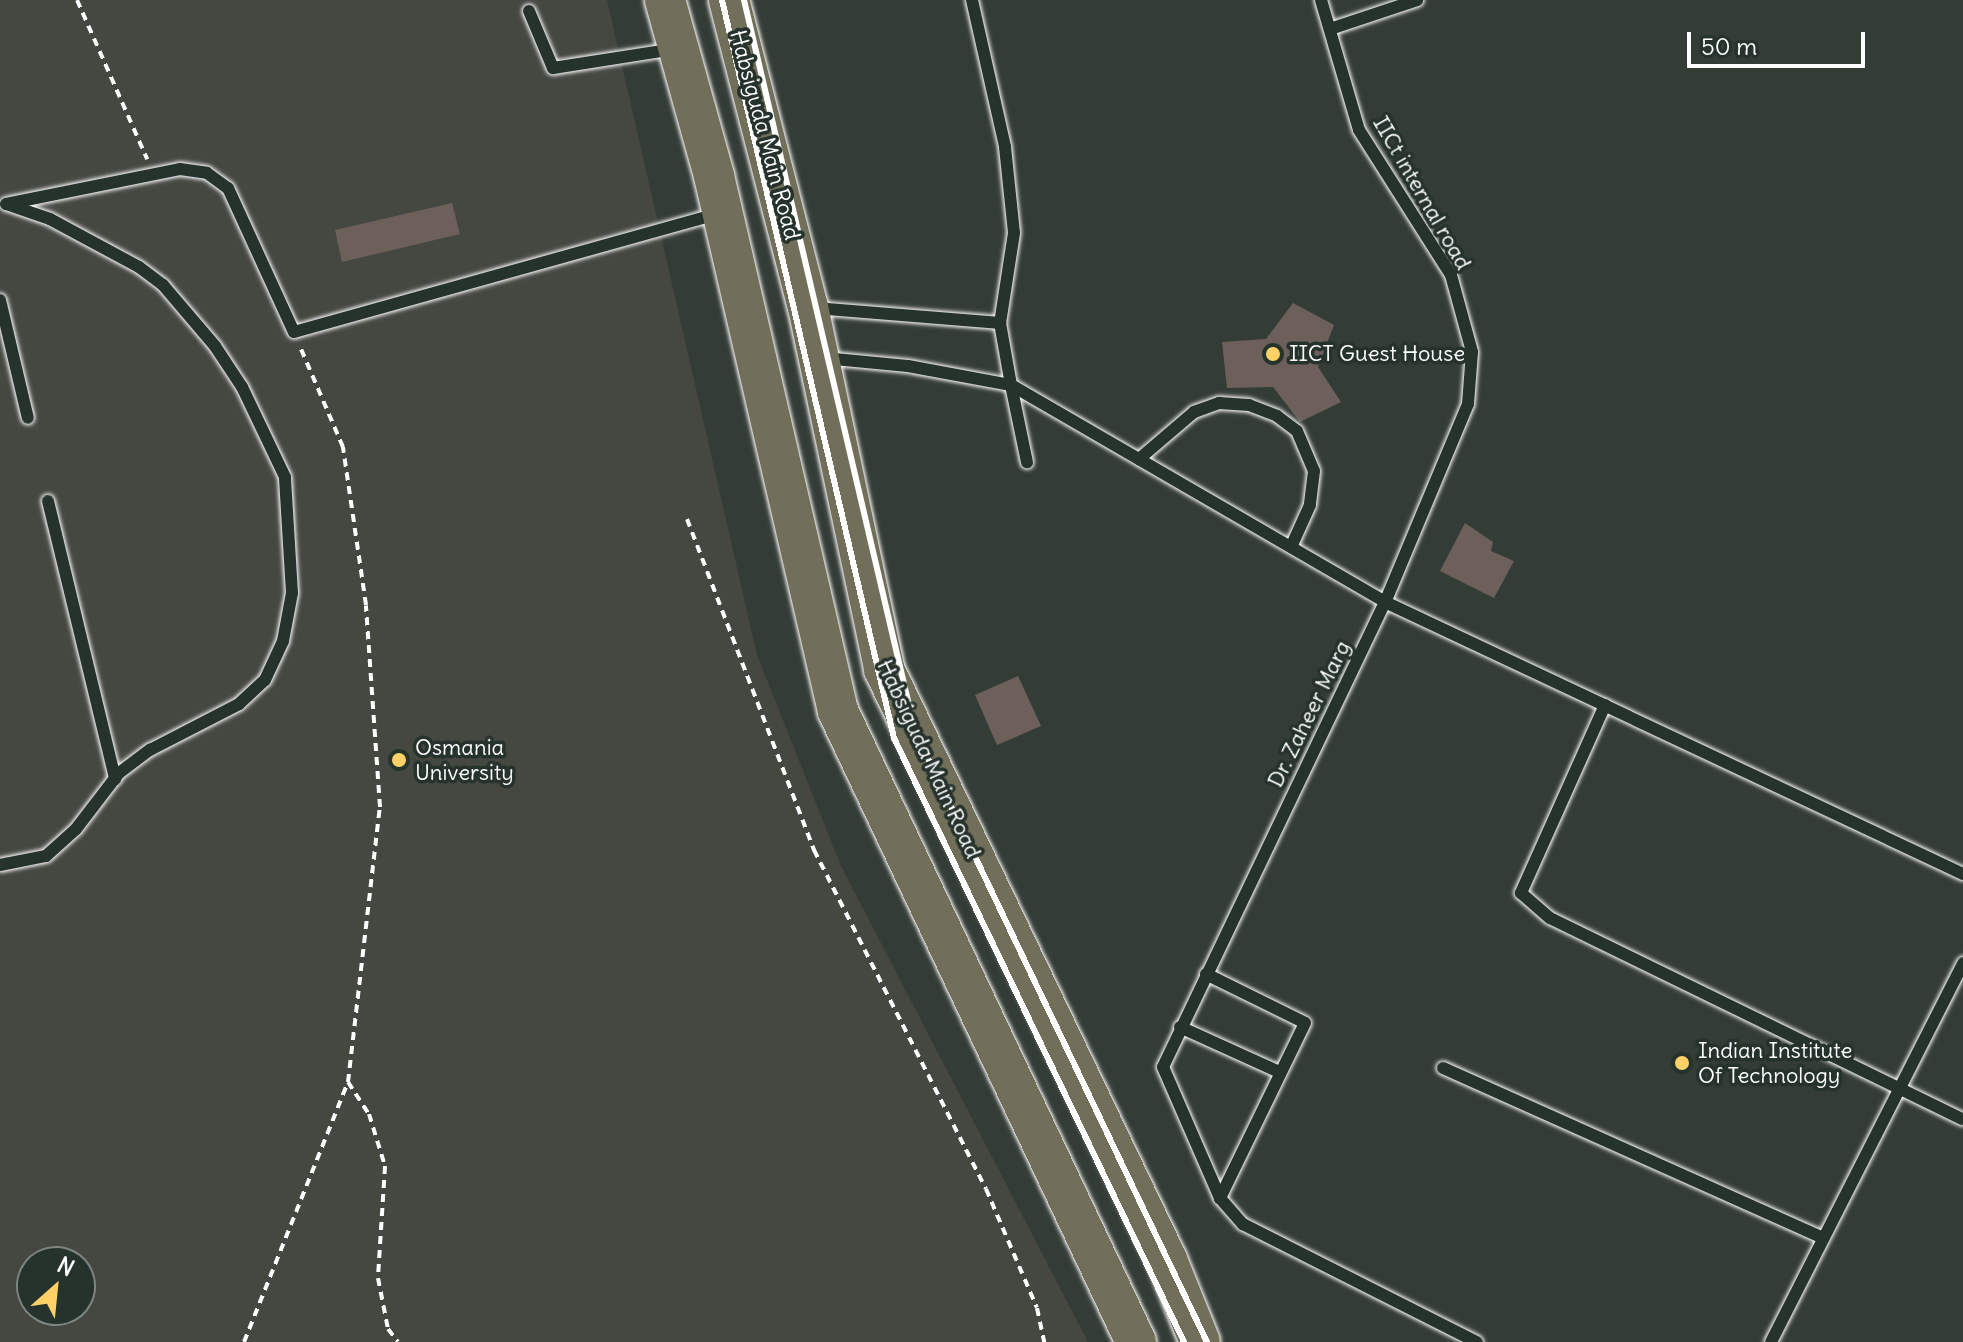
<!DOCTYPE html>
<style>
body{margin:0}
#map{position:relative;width:1963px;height:1342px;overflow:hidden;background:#343c36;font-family:Delius,sans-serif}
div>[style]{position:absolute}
.built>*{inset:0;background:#454741}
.building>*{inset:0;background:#6d605a}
.path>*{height:4px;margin-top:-2px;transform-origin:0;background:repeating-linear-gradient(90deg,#fff 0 8px,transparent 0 14px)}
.roads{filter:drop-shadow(0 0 2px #fff) drop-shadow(0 0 2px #fff)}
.service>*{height:12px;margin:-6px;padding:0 6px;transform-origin:6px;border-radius:6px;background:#26332d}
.primary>*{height:40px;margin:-20px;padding:0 20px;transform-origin:20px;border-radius:20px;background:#716e59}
.rail>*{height:6px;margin:-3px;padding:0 3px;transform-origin:3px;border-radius:3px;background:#fff}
.dots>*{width:22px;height:22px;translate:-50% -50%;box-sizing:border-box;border:4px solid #26332d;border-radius:50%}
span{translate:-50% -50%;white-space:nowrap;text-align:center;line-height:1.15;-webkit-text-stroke:7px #26332d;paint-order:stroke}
.street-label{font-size:22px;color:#fff}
.poi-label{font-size:22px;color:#fff}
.left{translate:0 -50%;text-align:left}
.north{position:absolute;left:16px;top:1246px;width:80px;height:80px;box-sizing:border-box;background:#26332d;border:2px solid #7d8581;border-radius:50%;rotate:27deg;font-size:22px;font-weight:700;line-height:32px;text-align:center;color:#fff}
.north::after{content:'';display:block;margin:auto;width:28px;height:36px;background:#ffd166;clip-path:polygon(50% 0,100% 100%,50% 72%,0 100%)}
.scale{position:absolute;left:1687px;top:32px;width:178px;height:36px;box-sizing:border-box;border:4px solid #fff;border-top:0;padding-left:10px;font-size:24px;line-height:28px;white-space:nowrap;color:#fff;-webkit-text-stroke:6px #26332d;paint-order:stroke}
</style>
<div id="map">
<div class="built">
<div style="clip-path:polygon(evenodd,0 0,607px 0,757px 655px,841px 866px,1088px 1342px,0 1342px,0 0,32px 1262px,80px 1262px,80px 1310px,32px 1310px,32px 1262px)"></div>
</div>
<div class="building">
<div style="clip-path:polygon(452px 203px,460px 234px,342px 262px,335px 230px)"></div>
<div style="clip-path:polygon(1293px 303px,1334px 325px,1318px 367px,1341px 402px,1300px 422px,1273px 387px,1227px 388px,1222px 342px,1266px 339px)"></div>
<div style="clip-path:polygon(1465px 523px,1493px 542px,1491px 551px,1514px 561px,1494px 598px,1440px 571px)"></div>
<div style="clip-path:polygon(1018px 676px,1041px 726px,997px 745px,975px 695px)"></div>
</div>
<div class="path">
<div style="left:77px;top:0;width:174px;rotate:66.2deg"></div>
<div style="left:687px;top:519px;width:355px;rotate:69deg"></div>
<div style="left:814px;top:850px;width:380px;rotate:63.1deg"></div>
<div style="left:986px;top:1189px;width:129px;rotate:66.8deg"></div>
<div style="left:1037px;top:1308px;width:35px;rotate:78deg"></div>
<div style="left:348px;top:1082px;width:38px;rotate:57deg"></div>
<div style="left:369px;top:1114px;width:54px;rotate:72.9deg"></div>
<div style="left:385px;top:1166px;width:112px;rotate:93.6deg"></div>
<div style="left:378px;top:1278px;width:52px;rotate:78.9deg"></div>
<div style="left:388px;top:1329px;width:16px;rotate:52deg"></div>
<div style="left:244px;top:1342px;width:280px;rotate:-68.2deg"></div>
<div style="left:348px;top:1082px;width:277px;rotate:-83.4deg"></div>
<div style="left:380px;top:807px;width:202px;rotate:-94deg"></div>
<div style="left:366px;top:605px;width:160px;rotate:-98.3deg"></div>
<div style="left:343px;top:447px;width:107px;rotate:-113.2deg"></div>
</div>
<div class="roads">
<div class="service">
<div style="left:972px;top:0;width:151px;rotate:77.3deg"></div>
<div style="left:1005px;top:147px;width:86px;rotate:84deg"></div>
<div style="left:1014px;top:233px;width:91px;rotate:98.8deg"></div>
<div style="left:1321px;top:0;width:135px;rotate:73.7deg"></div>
<div style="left:1359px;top:130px;width:172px;rotate:57.6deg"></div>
<div style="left:1451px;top:275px;width:80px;rotate:74.7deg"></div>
<div style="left:1472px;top:352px;width:52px;rotate:94.4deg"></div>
<div style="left:1468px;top:404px;width:215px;rotate:112.7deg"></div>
<div style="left:1385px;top:602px;width:639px;rotate:25.2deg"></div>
<div style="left:529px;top:11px;width:62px;rotate:67.2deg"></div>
<div style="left:553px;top:68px;width:122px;rotate:-8.9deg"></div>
<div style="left:1330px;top:29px;width:92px;rotate:-18.4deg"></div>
<div style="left:6px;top:204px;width:177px;rotate:-11.4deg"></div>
<div style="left:180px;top:169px;width:27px;rotate:8deg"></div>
<div style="left:207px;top:173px;width:26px;rotate:36deg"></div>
<div style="left:228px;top:188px;width:158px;rotate:65.4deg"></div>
<div style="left:294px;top:332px;width:440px;rotate:-15.6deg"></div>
<div style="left:0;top:300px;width:121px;rotate:76.7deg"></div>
<div style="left:815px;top:308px;width:186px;rotate:4.6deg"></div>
<div style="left:1000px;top:323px;width:63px;rotate:79.9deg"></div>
<div style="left:1011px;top:385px;width:432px;rotate:30.1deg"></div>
<div style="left:1385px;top:602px;width:515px;rotate:115.52deg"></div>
<div style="left:1163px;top:1067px;width:143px;rotate:66.5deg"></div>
<div style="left:1220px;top:1198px;width:35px;rotate:49deg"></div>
<div style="left:1243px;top:1224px;width:262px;rotate:26.8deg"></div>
<div style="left:824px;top:358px;width:84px;rotate:5.4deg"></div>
<div style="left:908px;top:366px;width:105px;rotate:10.5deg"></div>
<div style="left:1011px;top:385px;width:79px;rotate:78.3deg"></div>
<div style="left:1139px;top:459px;width:72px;rotate:-40.5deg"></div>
<div style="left:1194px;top:412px;width:27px;rotate:-20deg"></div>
<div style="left:1219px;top:403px;width:30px;rotate:4deg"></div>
<div style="left:1249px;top:405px;width:30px;rotate:21deg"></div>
<div style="left:1277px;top:416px;width:25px;rotate:37deg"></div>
<div style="left:1297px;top:431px;width:43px;rotate:67deg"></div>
<div style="left:1314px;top:471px;width:34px;rotate:97deg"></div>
<div style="left:1310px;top:505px;width:46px;rotate:114.3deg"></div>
<div style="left:48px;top:501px;width:286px;rotate:76.4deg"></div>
<div style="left:1605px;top:705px;width:206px;rotate:114.1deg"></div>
<div style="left:1521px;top:893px;width:38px;rotate:41deg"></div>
<div style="left:1550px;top:918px;width:459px;rotate:26deg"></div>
<div style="left:0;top:865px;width:47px;rotate:-11.1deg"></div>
<div style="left:46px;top:856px;width:40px;rotate:-42deg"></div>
<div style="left:76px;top:829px;width:71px;rotate:-52.5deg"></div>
<div style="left:119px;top:773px;width:39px;rotate:-37deg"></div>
<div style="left:150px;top:750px;width:100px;rotate:-27.3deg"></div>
<div style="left:239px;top:704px;width:35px;rotate:-43deg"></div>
<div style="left:265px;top:680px;width:43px;rotate:-65.2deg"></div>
<div style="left:283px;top:641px;width:49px;rotate:-79.4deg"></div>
<div style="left:292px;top:593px;width:116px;rotate:-93.5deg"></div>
<div style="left:285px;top:477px;width:100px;rotate:-115.5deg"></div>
<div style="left:242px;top:387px;width:49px;rotate:-123.4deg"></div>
<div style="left:215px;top:346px;width:80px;rotate:-130.4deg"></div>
<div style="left:163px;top:285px;width:30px;rotate:-143deg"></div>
<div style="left:139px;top:267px;width:101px;rotate:-151.7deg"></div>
<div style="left:50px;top:219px;width:46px;rotate:-161.2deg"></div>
<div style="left:1206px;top:974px;width:110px;rotate:26.3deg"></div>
<div style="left:1305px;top:1023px;width:195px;rotate:115.9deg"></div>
<div style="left:1180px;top:1027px;width:109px;rotate:24.4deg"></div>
<div style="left:1443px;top:1068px;width:416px;rotate:24.1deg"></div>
<div style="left:1771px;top:1342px;width:425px;rotate:-63.1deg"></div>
</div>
<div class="primary">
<div style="left:665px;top:0;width:183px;rotate:74.4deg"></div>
<div style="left:714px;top:176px;width:549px;rotate:76.95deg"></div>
<div style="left:838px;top:711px;width:698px;rotate:64.72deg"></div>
<div style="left:729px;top:0;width:317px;rotate:75.6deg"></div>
<div style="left:808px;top:307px;width:370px;rotate:78.1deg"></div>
<div style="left:884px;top:669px;width:655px;rotate:64.41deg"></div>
<div style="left:1167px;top:1260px;width:88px;rotate:68.1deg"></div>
</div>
</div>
<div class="rail">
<div style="left:722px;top:0;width:758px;rotate:76.88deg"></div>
<div style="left:894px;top:738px;width:670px;rotate:64.35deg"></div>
<div style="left:744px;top:0;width:751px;rotate:76.83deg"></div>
<div style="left:915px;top:731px;width:677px;rotate:64.46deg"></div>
</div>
<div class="dots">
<div style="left:1273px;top:354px;background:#ffd166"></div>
<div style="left:399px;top:760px;background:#ffd166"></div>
<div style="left:1682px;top:1063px;background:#ffd166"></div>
</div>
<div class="street-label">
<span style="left:765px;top:135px;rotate:75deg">Habsiguda Main Road</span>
<span style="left:1422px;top:193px;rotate:60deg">IICt internal road</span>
<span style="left:1309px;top:714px;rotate:-64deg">Dr. Zaheer Marg</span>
<span style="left:929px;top:759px;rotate:65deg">Habsiguda Main Road</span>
</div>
<div class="poi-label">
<span class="left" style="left:1289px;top:354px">IICT Guest House</span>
<span class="left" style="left:415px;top:760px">Osmania<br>University</span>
<span class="left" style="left:1698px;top:1063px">Indian Institute<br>Of Technology</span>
</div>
<div class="north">N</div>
<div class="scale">50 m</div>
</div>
